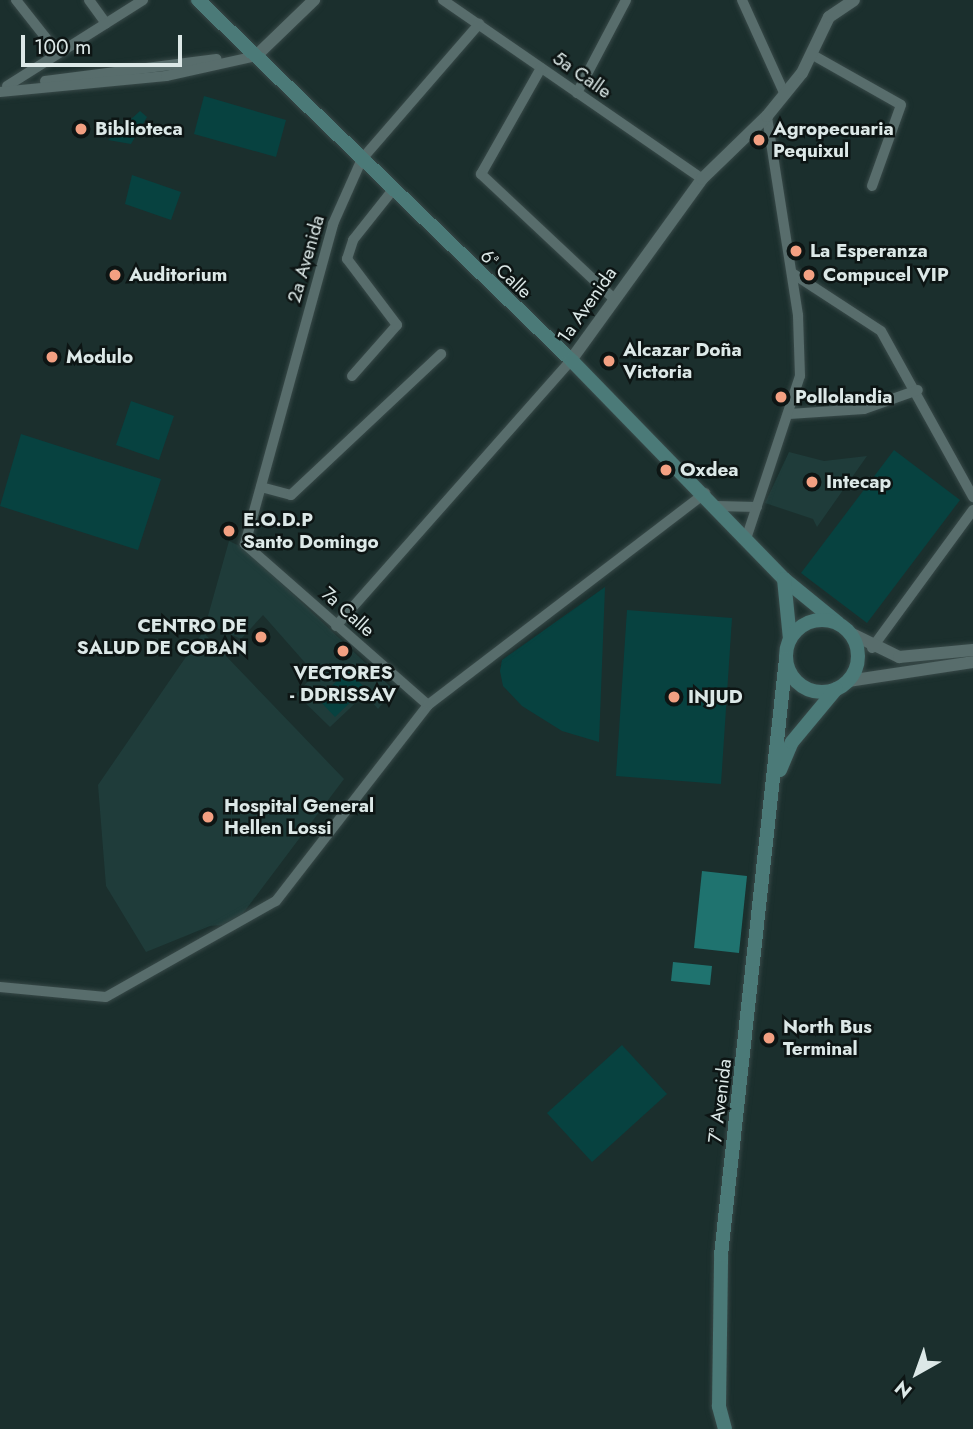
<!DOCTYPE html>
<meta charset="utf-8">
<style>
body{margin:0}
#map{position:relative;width:973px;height:1429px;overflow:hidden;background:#1b2f2d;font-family:Jost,sans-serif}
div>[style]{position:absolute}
.built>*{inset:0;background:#1f3c3a}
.green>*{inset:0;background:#074240}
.water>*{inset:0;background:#1f736f}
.roads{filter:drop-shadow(0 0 2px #384948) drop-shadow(0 0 2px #384948)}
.minor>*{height:10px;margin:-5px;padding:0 5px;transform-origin:5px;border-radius:5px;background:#586d6c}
.tertiary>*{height:12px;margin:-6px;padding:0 6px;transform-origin:6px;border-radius:6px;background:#586d6c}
.secondary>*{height:14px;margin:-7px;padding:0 7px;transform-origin:7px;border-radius:7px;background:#4b7a78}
.secondary>.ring{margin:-7px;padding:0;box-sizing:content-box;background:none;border:14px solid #4b7a78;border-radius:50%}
.dots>*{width:19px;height:19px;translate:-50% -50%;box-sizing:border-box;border:4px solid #0d1514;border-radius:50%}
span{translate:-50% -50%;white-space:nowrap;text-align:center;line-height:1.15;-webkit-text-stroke:5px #0d1514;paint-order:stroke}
.street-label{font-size:19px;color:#dce8e7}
.poi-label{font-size:19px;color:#dce8e7;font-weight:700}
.left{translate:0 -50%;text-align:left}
.right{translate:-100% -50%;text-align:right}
.north{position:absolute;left:882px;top:1338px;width:70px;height:70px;-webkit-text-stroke:5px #0d1514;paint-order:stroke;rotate:220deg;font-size:19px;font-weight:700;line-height:28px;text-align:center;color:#dce8e7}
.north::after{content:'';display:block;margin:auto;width:24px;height:32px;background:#dce8e7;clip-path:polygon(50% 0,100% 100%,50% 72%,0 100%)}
.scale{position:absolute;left:21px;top:35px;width:161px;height:32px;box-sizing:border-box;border:4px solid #dce8e7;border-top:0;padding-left:9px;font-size:21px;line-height:24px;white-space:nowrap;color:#dce8e7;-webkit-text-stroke:5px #0d1514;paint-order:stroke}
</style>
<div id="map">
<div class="built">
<div style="clip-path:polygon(789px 452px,824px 461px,867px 456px,817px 527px,813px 519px,765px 503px)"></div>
<div style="clip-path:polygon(229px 541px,244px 548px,394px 690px,378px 709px,365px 694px,330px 727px,296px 694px,315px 674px,263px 615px,241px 639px,206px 623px)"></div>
<div style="clip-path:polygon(203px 632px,344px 779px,235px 924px,210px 926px,146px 952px,106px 886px,98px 785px)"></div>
</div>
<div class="green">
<div style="clip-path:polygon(204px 96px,286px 120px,276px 157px,194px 134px)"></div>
<div style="clip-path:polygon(140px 111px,147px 117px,131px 144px,108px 140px)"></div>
<div style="clip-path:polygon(132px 175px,181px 192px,171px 220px,125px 204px)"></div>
<div style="clip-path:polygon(131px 401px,174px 416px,159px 460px,116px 445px)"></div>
<div style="clip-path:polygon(21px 434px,161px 479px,138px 550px,0 506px)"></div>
<div style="clip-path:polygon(894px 450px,960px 500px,867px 623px,801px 573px)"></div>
<div style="clip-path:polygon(605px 587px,599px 742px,562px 731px,522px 706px,503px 686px,500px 671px,502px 660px)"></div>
<div style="clip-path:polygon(627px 610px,732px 618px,721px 784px,616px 776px)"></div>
<div style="clip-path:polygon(348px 670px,365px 688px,335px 717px,318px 699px)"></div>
<div style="clip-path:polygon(622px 1045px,667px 1094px,592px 1162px,547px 1113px)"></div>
</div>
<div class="water">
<div style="clip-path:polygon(702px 871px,747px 876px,739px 953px,694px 948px)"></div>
<div style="clip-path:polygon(673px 962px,712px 966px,710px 985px,671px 981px)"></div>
</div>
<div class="roads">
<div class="minor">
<div style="left:16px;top:0;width:66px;rotate:51.7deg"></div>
<div style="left:89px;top:0;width:29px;rotate:54deg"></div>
<div style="left:443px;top:0;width:315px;rotate:34.6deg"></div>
<div style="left:742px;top:0;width:104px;rotate:65.6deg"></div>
<div style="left:811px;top:54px;width:103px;rotate:29.5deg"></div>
<div style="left:901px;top:105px;width:86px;rotate:109.7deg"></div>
<div style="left:541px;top:68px;width:122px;rotate:119.5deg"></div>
<div style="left:481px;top:174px;width:183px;rotate:43.2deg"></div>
<div style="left:45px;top:81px;width:173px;rotate:-7.3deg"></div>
<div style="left:7px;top:86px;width:161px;rotate:-32.3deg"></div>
<div style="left:0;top:92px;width:167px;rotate:-5.5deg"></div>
<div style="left:166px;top:76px;width:92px;rotate:-12.5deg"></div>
<div style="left:577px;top:93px;width:105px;rotate:-62.2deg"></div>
<div style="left:792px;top:273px;width:106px;rotate:33.1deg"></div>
<div style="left:881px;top:331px;width:190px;rotate:61deg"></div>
<div style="left:352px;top:376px;width:68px;rotate:-48.6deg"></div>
<div style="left:397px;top:325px;width:83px;rotate:-127.1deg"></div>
<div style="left:347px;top:259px;width:20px;rotate:-72deg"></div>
<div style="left:353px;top:240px;width:63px;rotate:-51.5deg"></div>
<div style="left:789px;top:414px;width:75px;rotate:-3.8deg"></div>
<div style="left:864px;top:409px;width:57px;rotate:-19.4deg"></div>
<div style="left:261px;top:487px;width:31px;rotate:15deg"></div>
<div style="left:291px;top:495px;width:206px;rotate:-43.2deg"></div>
<div style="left:716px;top:506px;width:41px;rotate:1.4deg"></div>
<div style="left:746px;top:539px;width:172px;rotate:-71.7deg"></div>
<div style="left:800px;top:376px;width:61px;rotate:-91.9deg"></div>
<div style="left:798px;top:315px;width:201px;rotate:-98.9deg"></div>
<div style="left:336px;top:626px;width:355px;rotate:-48.5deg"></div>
<div style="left:872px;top:648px;width:171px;rotate:-53.8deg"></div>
<div style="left:428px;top:705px;width:244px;rotate:-138.7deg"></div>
<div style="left:245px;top:544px;width:332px;rotate:-74.6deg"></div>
<div style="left:333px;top:224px;width:71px;rotate:-66deg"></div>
<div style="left:362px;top:159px;width:179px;rotate:-49.1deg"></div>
<div style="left:0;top:987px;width:106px;rotate:5.4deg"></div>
<div style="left:106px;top:997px;width:195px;rotate:-29.5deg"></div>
<div style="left:276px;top:901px;width:248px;rotate:-52.2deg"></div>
<div style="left:428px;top:705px;width:349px;rotate:-37.4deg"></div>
</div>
<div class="tertiary">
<div style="left:256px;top:56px;width:81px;rotate:-44deg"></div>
<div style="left:571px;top:360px;width:223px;rotate:-54.1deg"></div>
<div style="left:702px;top:179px;width:91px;rotate:-44.1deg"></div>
<div style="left:767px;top:116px;width:55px;rotate:-50.9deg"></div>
<div style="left:802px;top:73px;width:62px;rotate:-64.3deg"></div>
<div style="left:829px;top:17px;width:30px;rotate:-34deg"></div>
<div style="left:850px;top:633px;width:55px;rotate:26.1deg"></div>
<div style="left:899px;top:657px;width:74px;rotate:-5.4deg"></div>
<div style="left:848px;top:681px;width:126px;rotate:-8.6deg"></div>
</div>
<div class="secondary">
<div style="left:198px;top:0;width:518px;rotate:43.98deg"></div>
<div style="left:571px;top:360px;width:305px;rotate:45.8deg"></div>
<div style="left:784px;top:579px;width:70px;rotate:39.2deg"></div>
<div style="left:784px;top:579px;width:60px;rotate:84.3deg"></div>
<div class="ring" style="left:786px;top:620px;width:58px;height:58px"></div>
<div style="left:780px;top:770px;width:30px;rotate:-67deg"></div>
<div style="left:792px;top:742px;width:69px;rotate:-50.3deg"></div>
<div style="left:725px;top:1429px;width:24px;rotate:-105deg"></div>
<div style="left:719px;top:1406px;width:151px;rotate:-89.2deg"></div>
<div style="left:721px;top:1255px;width:600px;rotate:-83.78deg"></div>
</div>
</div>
<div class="dots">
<div style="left:81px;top:129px;background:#f3a082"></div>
<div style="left:759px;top:140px;background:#f3a082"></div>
<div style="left:796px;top:251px;background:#f3a082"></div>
<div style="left:115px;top:275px;background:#f3a082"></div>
<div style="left:809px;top:275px;background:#f3a082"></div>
<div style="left:52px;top:357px;background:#f3a082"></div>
<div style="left:609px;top:361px;background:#f3a082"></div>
<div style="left:781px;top:397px;background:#f3a082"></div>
<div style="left:666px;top:470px;background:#f3a082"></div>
<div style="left:812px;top:482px;background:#f3a082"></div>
<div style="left:229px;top:531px;background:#f3a082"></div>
<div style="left:261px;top:637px;background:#f3a082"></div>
<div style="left:343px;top:651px;background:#f3a082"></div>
<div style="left:674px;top:697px;background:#f3a082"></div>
<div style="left:208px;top:817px;background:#f3a082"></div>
<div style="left:769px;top:1038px;background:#f3a082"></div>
</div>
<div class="street-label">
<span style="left:582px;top:75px;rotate:35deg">5a Calle</span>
<span style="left:306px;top:259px;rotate:-74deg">2a Avenida</span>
<span style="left:506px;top:274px;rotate:43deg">6ª Calle</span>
<span style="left:587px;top:305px;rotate:-55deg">1a Avenida</span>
<span style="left:348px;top:612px;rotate:42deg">7a Calle</span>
<span style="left:720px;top:1101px;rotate:-83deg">7ª Avenida</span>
</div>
<div class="poi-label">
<span class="left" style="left:95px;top:129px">Biblioteca</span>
<span class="left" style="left:773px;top:140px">Agropecuaria<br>Pequixul</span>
<span class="left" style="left:810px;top:251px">La Esperanza</span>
<span class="left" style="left:129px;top:275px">Auditorium</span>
<span class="left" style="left:823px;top:275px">Compucel VIP</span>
<span class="left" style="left:623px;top:361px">Alcazar Doña<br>Victoria</span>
<span class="left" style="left:66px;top:357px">Modulo</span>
<span class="left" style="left:795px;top:397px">Pollolandia</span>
<span class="left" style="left:680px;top:470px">Oxdea</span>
<span class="left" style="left:826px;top:482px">Intecap</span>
<span class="left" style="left:243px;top:531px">E.O.D.P<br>Santo Domingo</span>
<span class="right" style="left:247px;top:637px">CENTRO DE<br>SALUD DE COBAN</span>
<span style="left:343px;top:684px">VECTORES<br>- DDRISSAV</span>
<span class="left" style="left:688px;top:697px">INJUD</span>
<span class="left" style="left:224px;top:817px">Hospital General<br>Hellen Lossi</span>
<span class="left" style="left:783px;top:1038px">North Bus<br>Terminal</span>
</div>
<div class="north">N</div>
<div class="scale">100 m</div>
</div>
